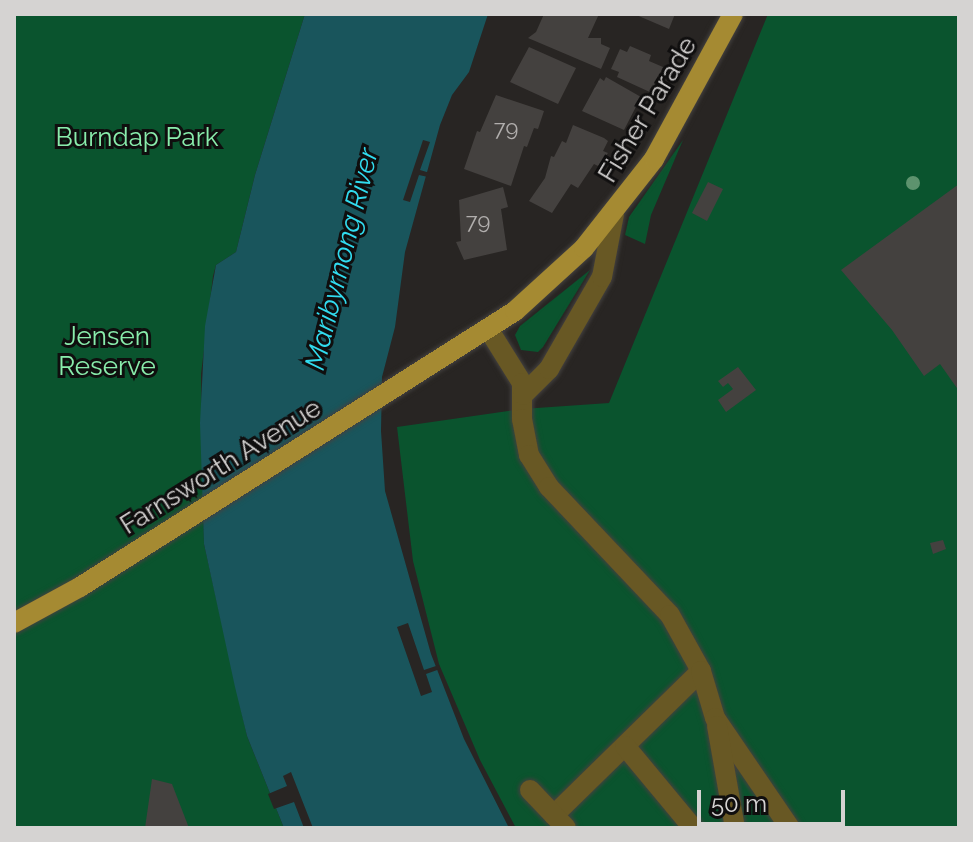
<!DOCTYPE html>
<style>
body{margin:0}
#map{position:relative;width:973px;height:842px;overflow:hidden;background:#282523;font-family:Raleway,sans-serif}
div>[style]{position:absolute}
.green>*{inset:0;background:#0a542e}
.water>*{inset:0;background:#19555c}
.pier>*{inset:0;background:#282523}
.building>*{inset:0;background:#44413f}
.roads{filter:drop-shadow(0 0 2px #44413f) drop-shadow(0 0 2px #44413f)}
.minor>*{height:20px;margin:-10px;padding:0 10px;transform-origin:10px;border-radius:10px;background:#685824}
.major>*{height:20px;margin:-10px;padding:0 10px;transform-origin:10px;border-radius:10px;background:#a58a32}
.trees>*{width:14px;height:14px;margin:-7px;border-radius:50%;background:#5d936e}
span{translate:-50% -50%;white-space:nowrap;text-align:center;line-height:1.15;-webkit-text-stroke:6px #0f0e0e;paint-order:stroke}
.number-label{font-size:22px;color:#b1aead}
.number-label span{-webkit-text-stroke-width:0}
.street-label{font-size:26px;color:#d5d3d2}
.park-label{font-size:26px;color:#89edac}
.water-label{font-size:28px;color:#31dbee;font-style:italic}
.frame{position:absolute;inset:0;border:16px solid #d5d3d2;pointer-events:none}
.scale{position:absolute;left:697px;top:790px;width:148px;height:36px;box-sizing:border-box;border:4px solid #d5d3d2;border-top:0;padding-left:10px;font-size:24px;line-height:28px;white-space:nowrap;color:#d5d3d2;-webkit-text-stroke:6px #0f0e0e;paint-order:stroke}
</style>
<div id="map">
<div class="green">
<div style="clip-path:polygon(14px 14px,305px 14px,255px 175px,236px 252px,216px 265px,213px 276px,201px 374px,204px 544px,247px 736px,284px 828px,14px 828px)"></div>
<div style="clip-path:polygon(768px 14px,959px 14px,959px 828px,516px 828px,480px 760px,439px 664px,413px 561px,397px 427px,522px 409px,609px 403px)"></div>
<div style="clip-path:polygon(683px 140px,651px 215px,645px 244px,625px 235px,629px 217px)"></div>
<div style="clip-path:polygon(590px 270px,543px 347px,538px 352px,521px 350px,515px 335px,520px 326px)"></div>
</div>
<div class="water">
<div style="clip-path:polygon(305px 14px,488px 14px,469px 72px,452px 95px,440px 125px,405px 252px,395px 327px,382px 377px,381px 431px,385px 491px,431px 654px,464px 739px,509px 828px,284px 828px,247px 736px,235px 687px,204px 544px,200px 423px,205px 326px,216px 265px,236px 252px,255px 175px)"></div>
</div>
<div class="pier">
<div style="clip-path:polygon(423px 140px,430px 142px,420px 170px,430px 173px,428px 177px,419px 175px,410px 202px,403px 200px)"></div>
<div style="clip-path:polygon(408px 623px,424px 670px,439px 665px,440px 669px,426px 674px,432px 692px,421px 696px,397px 627px)"></div>
<div style="clip-path:polygon(291px 772px,313px 828px,304px 828px,294px 802px,274px 809px,268px 794px,287px 786px,283px 776px)"></div>
</div>
<div class="building">
<div style="clip-path:polygon(544px 14px,599px 14px,588px 38px,601px 38px,601px 44px,610px 48px,601px 69px,528px 38px,536px 32px)"></div>
<div style="clip-path:polygon(634px 14px,675px 14px,669px 29px)"></div>
<div style="clip-path:polygon(630px 46px,651px 55px,649px 61px,663px 67px,652px 93px,617px 77px,619px 72px,611px 69px,620px 49px,627px 52px)"></div>
<div style="clip-path:polygon(529px 47px,576px 68px,558px 104px,510px 82px)"></div>
<div style="clip-path:polygon(606px 77px,641px 97px,624px 130px,582px 111px,600px 78px,604px 81px)"></div>
<div style="clip-path:polygon(496px 95px,544px 111px,538px 129px,534px 128px,527px 147px,524px 146px,511px 186px,464px 169px,477px 131px,480px 132px)"></div>
<div style="clip-path:polygon(573px 125px,604px 138px,608px 141px,603px 151px,608px 153px,598px 166px,594px 164px,578px 188px,571px 184px,552px 213px,529px 201px,545px 178px,551px 156px,554px 157px,562px 141px,566px 143px)"></div>
<div style="clip-path:polygon(708px 182px,723px 189px,707px 221px,692px 213px)"></div>
<div style="clip-path:polygon(959px 184px,959px 391px,940px 364px,924px 376px,892px 330px,841px 270px)"></div>
<div style="clip-path:polygon(503px 187px,508px 207px,501px 209px,507px 250px,464px 260px,456px 242px,461px 241px,459px 200px)"></div>
<div style="clip-path:polygon(738px 367px,756px 390px,726px 412px,718px 400px,733px 389px,728px 383px,723px 387px,718px 381px)"></div>
<div style="clip-path:polygon(943px 540px,946px 549px,933px 554px,930px 543px)"></div>
<div style="clip-path:polygon(152px 779px,172px 784px,189px 828px,145px 828px)"></div>
</div>
<div class="roads">
<div class="minor">
<div style="left:489px;top:330px;width:62px;rotate:58.1deg"></div>
<div style="left:522px;top:383px;width:36px;rotate:90deg"></div>
<div style="left:522px;top:419px;width:37px;rotate:79deg"></div>
<div style="left:529px;top:455px;width:38px;rotate:58deg"></div>
<div style="left:549px;top:487px;width:176px;rotate:46.6deg"></div>
<div style="left:670px;top:615px;width:64px;rotate:61deg"></div>
<div style="left:701px;top:671px;width:206px;rotate:135.6deg"></div>
<div style="left:523px;top:395px;width:37px;rotate:-45deg"></div>
<div style="left:549px;top:369px;width:106px;rotate:-60.1deg"></div>
<div style="left:602px;top:277px;width:64px;rotate:-79.2deg"></div>
<div style="left:701px;top:671px;width:49px;rotate:73.4deg"></div>
<div style="left:715px;top:718px;width:133px;rotate:55.7deg"></div>
<div style="left:717px;top:726px;width:104px;rotate:80deg"></div>
<div style="left:625px;top:746px;width:107px;rotate:50.3deg"></div>
<div style="left:530px;top:790px;width:52px;rotate:46.5deg"></div>
</div>
<div class="major">
<div style="left:14px;top:623px;width:75px;rotate:-28.6deg"></div>
<div style="left:80px;top:587px;width:515px;rotate:-32.39deg"></div>
<div style="left:515px;top:311px;width:93px;rotate:-42.4deg"></div>
<div style="left:584px;top:248px;width:113px;rotate:-51.8deg"></div>
<div style="left:654px;top:159px;width:165px;rotate:-61.4deg"></div>
</div>
</div>
<div class="trees">
<div style="left:913px;top:183px"></div>
</div>
<div class="number-label">
<span style="left:506px;top:129px">79</span>
<span style="left:478px;top:222px">79</span>
</div>
<div class="street-label">
<span style="left:648px;top:110px;rotate:-59deg">Fisher Parade</span>
<span style="left:221px;top:467px;rotate:-32deg">Farnsworth Avenue</span>
</div>
<div class="park-label">
<span style="left:137px;top:138px">Burndap Park</span>
<span style="left:107px;top:352px">Jensen<br>Reserve</span>
</div>
<div class="water-label">
<span style="left:342px;top:259px;rotate:-76deg">Maribyrnong River</span>
</div>
<div class="frame"></div>
<div class="scale">50 m</div>
</div>
